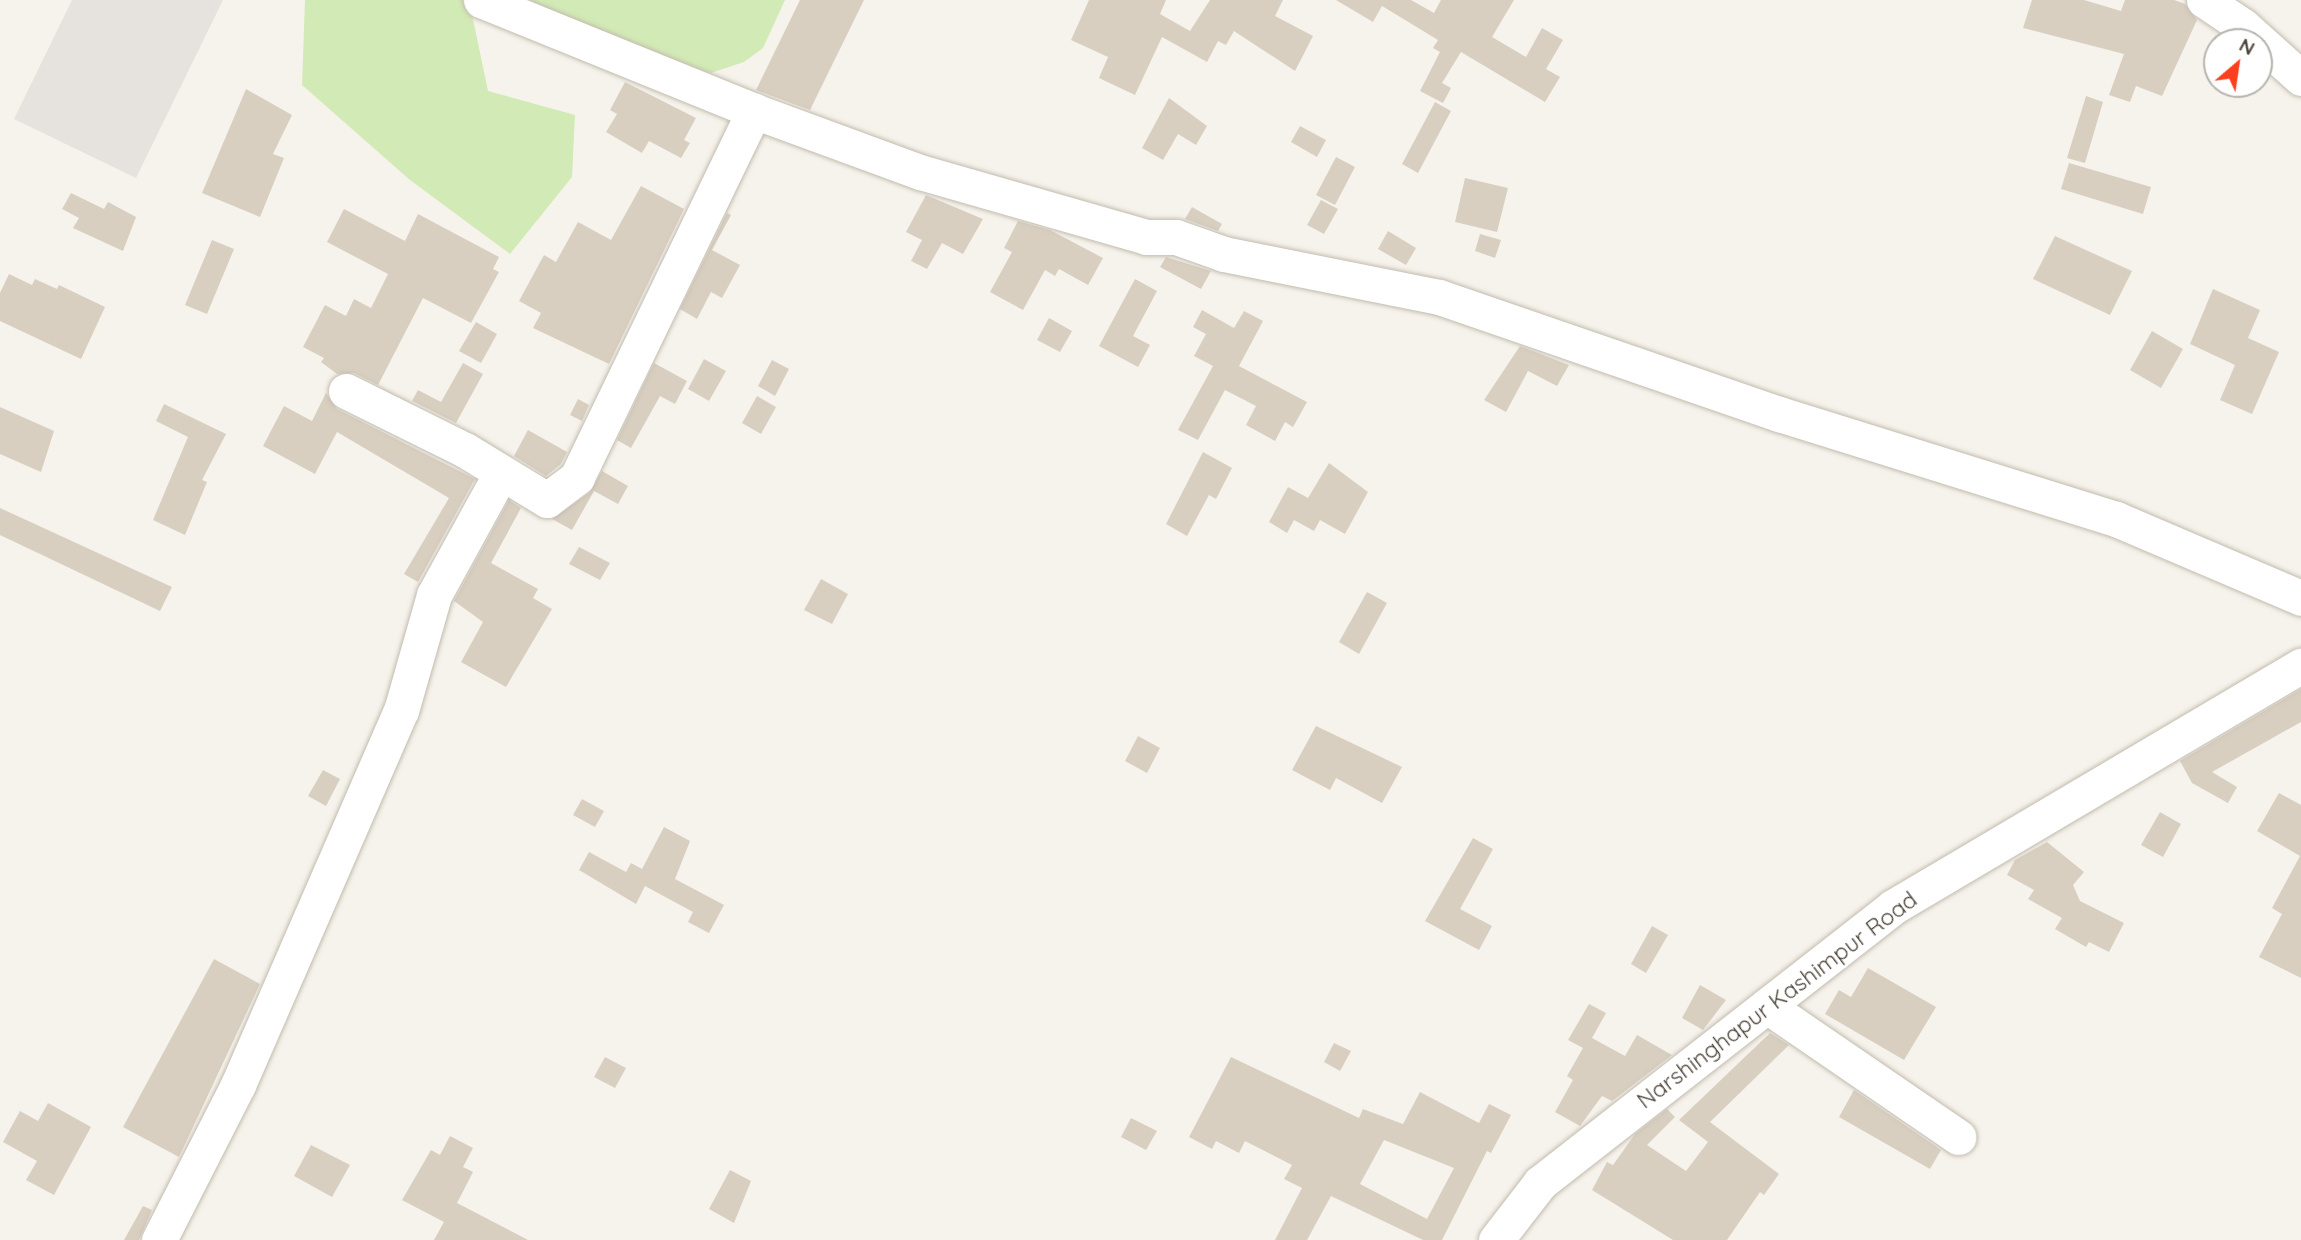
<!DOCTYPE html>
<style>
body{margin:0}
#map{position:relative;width:2301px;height:1240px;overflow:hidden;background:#f6f3ec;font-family:Quicksand,sans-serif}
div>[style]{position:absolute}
.industrial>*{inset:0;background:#e6e2dd}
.green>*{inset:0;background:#d2eab5}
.building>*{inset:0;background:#d8cfc1}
.roads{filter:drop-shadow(0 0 2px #c2bbae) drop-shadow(0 0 2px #c2bbae)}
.minor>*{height:35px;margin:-17.5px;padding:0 17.5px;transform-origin:17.5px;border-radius:17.5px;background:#fff}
span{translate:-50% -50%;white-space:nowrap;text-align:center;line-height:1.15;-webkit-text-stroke:5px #fff;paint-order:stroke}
.street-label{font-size:23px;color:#4b4439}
.north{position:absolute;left:2203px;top:28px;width:70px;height:70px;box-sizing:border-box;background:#fff;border:2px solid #b7b4b0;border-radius:50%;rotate:29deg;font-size:19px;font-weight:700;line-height:28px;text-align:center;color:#4b4439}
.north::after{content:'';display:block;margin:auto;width:24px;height:32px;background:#fc3f1d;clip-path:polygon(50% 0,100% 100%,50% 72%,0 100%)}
</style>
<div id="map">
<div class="industrial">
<div style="clip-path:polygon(72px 0,223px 0,136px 178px,14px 119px)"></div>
</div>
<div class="green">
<div style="clip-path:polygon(305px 0,469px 0,488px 91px,575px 115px,572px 177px,510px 254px,410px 180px,302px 85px)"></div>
<div style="clip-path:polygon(529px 0,785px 0,763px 48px,744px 62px,711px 73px,663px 60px)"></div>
</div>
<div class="building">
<div style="clip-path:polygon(800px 0,864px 0,810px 110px,756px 90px)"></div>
<div style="clip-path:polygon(1089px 0,1166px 0,1160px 14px,1190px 31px,1210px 0,1283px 0,1275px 16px,1313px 36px,1295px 71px,1234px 31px,1226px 45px,1218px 41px,1207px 62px,1162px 37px,1135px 95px,1099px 78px,1108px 57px,1071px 40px)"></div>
<div style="clip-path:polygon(1336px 0,1411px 0,1434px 13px,1441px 0,1514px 0,1492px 37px,1526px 57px,1542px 28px,1563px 40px,1546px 69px,1560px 77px,1545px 102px,1461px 52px,1442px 83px,1451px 88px,1443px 103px,1420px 91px,1440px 52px,1433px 48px,1438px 40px,1382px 6px,1373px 22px)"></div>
<div style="clip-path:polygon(2032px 0,2084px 0,2121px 11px,2125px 0,2174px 0,2185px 4px,2197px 20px,2162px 96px,2136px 86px,2130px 102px,2109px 95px,2124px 54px,2023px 28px)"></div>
<div style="clip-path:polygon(625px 82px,696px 118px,684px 140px,690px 143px,681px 158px,649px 141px,642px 153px,606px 132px,617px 114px,610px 110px)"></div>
<div style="clip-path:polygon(246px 89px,292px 115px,273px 154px,284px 158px,260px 217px,202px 193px)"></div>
<div style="clip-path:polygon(2086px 96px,2103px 102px,2085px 163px,2067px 158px)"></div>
<div style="clip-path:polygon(1169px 98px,1207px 126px,1196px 145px,1178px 134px,1163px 160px,1142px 148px)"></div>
<div style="clip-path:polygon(1435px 102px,1451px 111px,1418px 173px,1402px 164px)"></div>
<div style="clip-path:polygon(1300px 126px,1326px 140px,1317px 157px,1291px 142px)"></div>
<div style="clip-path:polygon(1336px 157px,1355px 167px,1335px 205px,1316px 195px)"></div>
<div style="clip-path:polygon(2069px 163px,2151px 187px,2143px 214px,2061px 189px)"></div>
<div style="clip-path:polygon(1465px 178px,1508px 188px,1497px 232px,1455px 222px)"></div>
<div style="clip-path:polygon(641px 186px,684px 209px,609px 364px,533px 328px,541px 313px,519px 301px,544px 255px,556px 262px,578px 222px,611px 240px)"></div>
<div style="clip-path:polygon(71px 193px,104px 209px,108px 202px,136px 217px,123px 251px,73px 228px,79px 218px,62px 209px)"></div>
<div style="clip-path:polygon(926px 195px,983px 219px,963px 254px,942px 243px,927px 269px,911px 261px,922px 240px,906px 232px)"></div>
<div style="clip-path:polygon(1321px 200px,1338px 209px,1324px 234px,1307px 225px)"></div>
<div style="clip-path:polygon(1192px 207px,1222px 224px,1218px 231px,1185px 219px)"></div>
<div style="clip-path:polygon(344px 209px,405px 241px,418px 214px,499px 257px,493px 269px,499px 272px,471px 323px,423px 298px,378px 385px,354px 373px,337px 374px,321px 362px,324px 358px,303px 347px,325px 305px,346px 316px,354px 299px,371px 308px,388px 274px,327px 242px)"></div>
<div style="clip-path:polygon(727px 213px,731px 215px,712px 250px,740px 265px,722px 298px,711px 292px,697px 319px,680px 309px)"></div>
<div style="clip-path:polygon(1018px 221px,1050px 230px,1103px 258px,1088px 285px,1059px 269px,1055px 276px,1045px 270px,1023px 310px,990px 292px,1012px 252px,1004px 248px)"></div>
<div style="clip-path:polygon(1388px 231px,1416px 248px,1406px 265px,1378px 249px)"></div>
<div style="clip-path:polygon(1480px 234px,1501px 240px,1495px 258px,1475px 251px)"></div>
<div style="clip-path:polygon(2055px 236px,2132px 271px,2110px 315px,2033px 279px)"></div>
<div style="clip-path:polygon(212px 240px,234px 249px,207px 314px,185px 305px)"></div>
<div style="clip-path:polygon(1166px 257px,1211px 271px,1201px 289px,1160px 267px)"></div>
<div style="clip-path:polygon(9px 274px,32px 285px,35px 279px,57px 289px,59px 285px,105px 307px,81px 359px,0 321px,0 293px)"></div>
<div style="clip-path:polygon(1135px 279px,1157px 291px,1133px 336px,1150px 345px,1138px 367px,1099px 346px)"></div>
<div style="clip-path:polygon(2213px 289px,2260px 310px,2248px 338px,2279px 352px,2252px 414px,2220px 400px,2235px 365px,2190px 344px)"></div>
<div style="clip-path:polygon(1202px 310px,1234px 328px,1244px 311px,1263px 321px,1239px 366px,1307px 402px,1293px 427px,1285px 422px,1275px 441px,1246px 425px,1256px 406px,1225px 390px,1198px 440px,1178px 430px,1213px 366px,1194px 356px,1206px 334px,1193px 327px)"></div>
<div style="clip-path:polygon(1049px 318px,1072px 331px,1060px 352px,1037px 340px)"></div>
<div style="clip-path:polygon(476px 322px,497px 334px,481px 363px,459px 351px)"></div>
<div style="clip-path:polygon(2152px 331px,2183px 349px,2161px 388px,2130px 370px)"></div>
<div style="clip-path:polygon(1520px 346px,1569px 365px,1557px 386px,1528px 371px,1506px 412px,1484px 400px)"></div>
<div style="clip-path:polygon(704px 359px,726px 371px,709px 401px,688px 389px)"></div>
<div style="clip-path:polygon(772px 360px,789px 369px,775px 396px,758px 386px)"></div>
<div style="clip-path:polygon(463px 363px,483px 374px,456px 423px,412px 401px,418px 390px,441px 402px)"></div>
<div style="clip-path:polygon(654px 363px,687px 381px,675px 404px,660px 396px,631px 448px,617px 440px)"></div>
<div style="clip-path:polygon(326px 393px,337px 409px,475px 479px,418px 582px,404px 574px,449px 498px,337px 432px,315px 474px,263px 446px,284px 406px,312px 421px)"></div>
<div style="clip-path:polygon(757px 396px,776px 407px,761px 434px,742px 423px)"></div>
<div style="clip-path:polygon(578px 399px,589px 405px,582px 421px,570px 415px)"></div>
<div style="clip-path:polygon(164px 404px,226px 434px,202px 480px,207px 482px,185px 535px,153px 520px,188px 437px,156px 421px)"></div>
<div style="clip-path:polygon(0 407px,54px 431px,41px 472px,0 454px)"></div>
<div style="clip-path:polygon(528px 430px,567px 452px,561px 464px,546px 476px,514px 456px)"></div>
<div style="clip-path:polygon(1203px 452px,1232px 468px,1216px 499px,1209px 495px,1187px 536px,1166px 524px)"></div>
<div style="clip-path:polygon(1329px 463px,1368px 492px,1345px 534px,1320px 520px,1314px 531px,1294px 520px,1287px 533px,1269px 522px,1288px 487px,1308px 498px)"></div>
<div style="clip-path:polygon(602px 471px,628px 486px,618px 504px,594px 491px,572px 530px,552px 519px,589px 493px)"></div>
<div style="clip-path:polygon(509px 500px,521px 508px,491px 563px,538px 589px,533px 598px,552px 609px,506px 687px,461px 662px,483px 622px,454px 601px)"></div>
<div style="clip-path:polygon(0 508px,172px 587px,160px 611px,0 535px)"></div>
<div style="clip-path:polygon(579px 547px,610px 563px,600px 580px,569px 564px)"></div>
<div style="clip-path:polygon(821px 579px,848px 594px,832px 624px,804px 610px)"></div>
<div style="clip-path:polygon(1367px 592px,1387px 603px,1359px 654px,1339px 642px)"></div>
<div style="clip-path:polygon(2301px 689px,2301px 722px,2212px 772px,2237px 787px,2228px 803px,2192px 783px,2180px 761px)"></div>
<div style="clip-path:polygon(1316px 726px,1402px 767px,1382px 803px,1336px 778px,1330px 790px,1292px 770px)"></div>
<div style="clip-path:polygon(1138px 736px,1160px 748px,1147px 773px,1125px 761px)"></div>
<div style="clip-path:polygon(323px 770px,340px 779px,326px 806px,308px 796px)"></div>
<div style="clip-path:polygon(2279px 793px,2301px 805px,2301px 978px,2259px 957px,2282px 914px,2272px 908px,2300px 856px,2257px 831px)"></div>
<div style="clip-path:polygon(582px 799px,604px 811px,595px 827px,573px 815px)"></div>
<div style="clip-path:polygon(2160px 812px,2181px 824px,2163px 857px,2141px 845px)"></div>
<div style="clip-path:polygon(664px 827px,690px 841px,675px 879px,724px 905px,709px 933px,688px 922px,693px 912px,645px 886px,636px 904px,579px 870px,589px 852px,626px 872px,631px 863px,642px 869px)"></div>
<div style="clip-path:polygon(1473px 838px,1493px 849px,1460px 909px,1492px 926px,1479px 950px,1425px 921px)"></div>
<div style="clip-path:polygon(2047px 842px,2084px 872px,2073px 885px,2080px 901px,2124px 923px,2109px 952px,2089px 942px,2086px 947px,2055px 929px,2062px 918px,2028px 899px,2034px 890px,2007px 875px,2015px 860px)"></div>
<div style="clip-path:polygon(1652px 926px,1668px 935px,1646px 973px,1631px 964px)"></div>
<div style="clip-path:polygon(214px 959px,260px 984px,179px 1157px,123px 1127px)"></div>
<div style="clip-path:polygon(1868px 968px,1936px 1007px,1904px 1060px,1825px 1014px,1839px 990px,1851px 997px)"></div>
<div style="clip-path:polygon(1700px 985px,1726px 1000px,1703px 1030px,1682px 1018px)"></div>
<div style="clip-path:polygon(1589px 1004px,1606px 1013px,1592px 1038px,1625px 1056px,1637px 1035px,1672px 1055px,1612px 1101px,1602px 1096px,1580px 1126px,1555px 1112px,1573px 1080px,1567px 1076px,1583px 1048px,1568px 1040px)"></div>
<div style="clip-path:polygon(1770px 1033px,1789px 1045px,1710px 1122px,1779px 1174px,1764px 1195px,1760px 1192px,1727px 1240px,1673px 1240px,1592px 1190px,1607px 1162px,1613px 1165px,1635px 1134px,1667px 1109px,1675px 1117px,1647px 1145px,1686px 1171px,1708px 1142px,1679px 1120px)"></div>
<div style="clip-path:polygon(1334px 1043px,1351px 1051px,1340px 1071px,1324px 1062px)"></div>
<div style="clip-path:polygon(605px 1057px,626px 1068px,615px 1088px,594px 1077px)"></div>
<div style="clip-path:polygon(evenodd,1231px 1057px,1359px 1118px,1363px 1109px,1403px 1124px,1420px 1092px,1479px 1123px,1489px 1104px,1511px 1115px,1491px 1153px,1487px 1151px,1442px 1240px,1423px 1240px,1331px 1196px,1307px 1240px,1275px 1240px,1302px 1188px,1284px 1179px,1292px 1165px,1245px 1141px,1239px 1153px,1216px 1141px,1212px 1149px,1189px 1137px,1231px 1057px,1384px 1140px,1454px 1168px,1427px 1219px,1360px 1184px,1384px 1140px)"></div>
<div style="clip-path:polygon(1854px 1090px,1941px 1150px,1930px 1169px,1839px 1117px)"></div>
<div style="clip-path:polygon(48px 1103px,91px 1127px,54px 1195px,26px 1180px,37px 1161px,3px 1142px,20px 1111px,38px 1121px)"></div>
<div style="clip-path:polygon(1131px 1118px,1157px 1131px,1146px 1150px,1121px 1137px)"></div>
<div style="clip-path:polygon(450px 1136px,473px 1148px,463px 1167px,473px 1172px,457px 1203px,528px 1240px,434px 1240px,444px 1222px,402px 1200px,431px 1150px,440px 1155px)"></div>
<div style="clip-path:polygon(311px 1145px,350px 1165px,332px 1197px,294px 1176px)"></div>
<div style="clip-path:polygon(730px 1170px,751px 1181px,734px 1223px,709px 1209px)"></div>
<div style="clip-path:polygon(143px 1206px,152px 1210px,139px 1240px,124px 1240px)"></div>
</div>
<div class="roads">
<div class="minor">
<div style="left:481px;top:0;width:295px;rotate:22.1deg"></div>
<div style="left:754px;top:111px;width:177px;rotate:20.2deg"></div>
<div style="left:920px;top:172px;width:235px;rotate:16deg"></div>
<div style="left:1146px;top:237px;width:30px"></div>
<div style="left:1176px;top:237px;width:51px;rotate:19.5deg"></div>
<div style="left:1224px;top:254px;width:219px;rotate:11.3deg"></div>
<div style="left:1439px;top:297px;width:360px;rotate:19deg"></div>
<div style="left:1779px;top:414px;width:353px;rotate:17.3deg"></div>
<div style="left:2116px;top:519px;width:201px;rotate:23.1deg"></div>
<div style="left:2204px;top:0;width:47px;rotate:33.7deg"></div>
<div style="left:2243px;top:26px;width:78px;rotate:41.9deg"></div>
<div style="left:346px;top:391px;width:133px;rotate:26.4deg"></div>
<div style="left:465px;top:450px;width:96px;rotate:31.4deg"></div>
<div style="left:547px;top:500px;width:38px;rotate:-37deg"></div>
<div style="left:577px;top:477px;width:407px;rotate:-64.2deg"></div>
<div style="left:1767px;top:1006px;width:232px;rotate:34.4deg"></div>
<div style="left:159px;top:1240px;width:174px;rotate:-63deg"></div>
<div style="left:238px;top:1085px;width:408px;rotate:-66.5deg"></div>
<div style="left:401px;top:711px;width:121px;rotate:-74.1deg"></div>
<div style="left:434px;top:595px;width:139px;rotate:-61.2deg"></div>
<div style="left:1496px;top:1240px;width:72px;rotate:-52.3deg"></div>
<div style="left:1540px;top:1183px;width:448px;rotate:-38deg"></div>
<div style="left:1893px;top:907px;width:474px;rotate:-30.6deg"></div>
</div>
</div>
<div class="street-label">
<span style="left:1777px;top:1000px;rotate:-37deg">Narshinghapur Kashimpur Road</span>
</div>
<div class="north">N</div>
</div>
